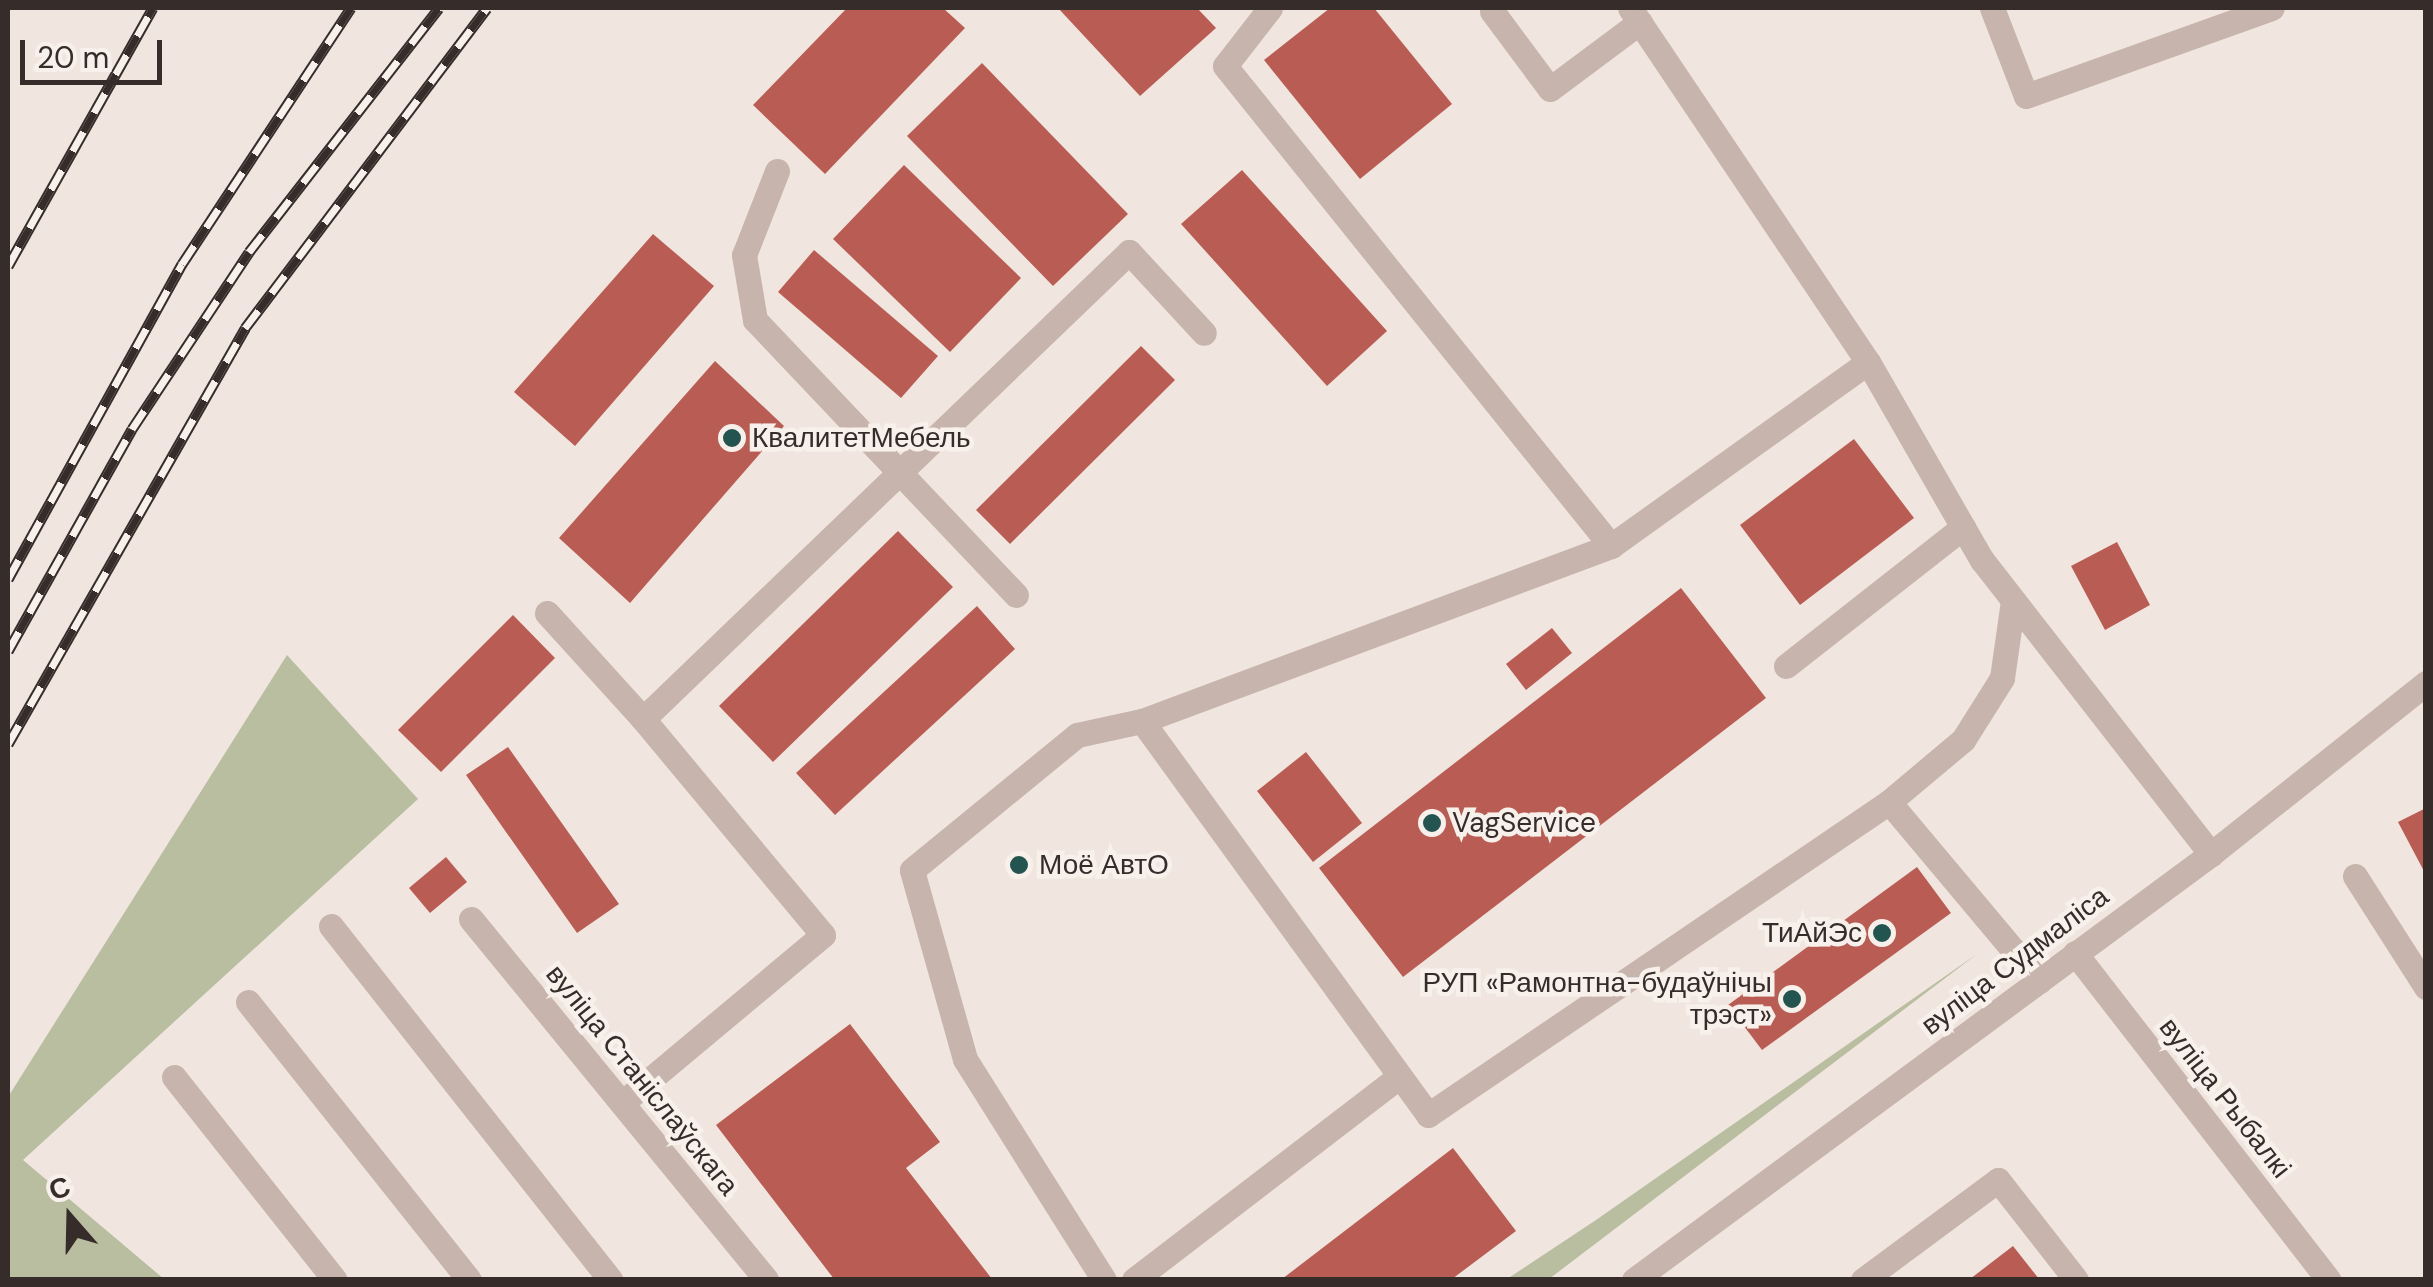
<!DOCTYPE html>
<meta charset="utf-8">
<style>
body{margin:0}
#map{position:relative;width:2433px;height:1287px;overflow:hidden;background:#f0e6df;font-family:"DM Sans",sans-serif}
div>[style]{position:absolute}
.green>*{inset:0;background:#b9bea0}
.building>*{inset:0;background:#b95d54}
.minor>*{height:25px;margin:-12.5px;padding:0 12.5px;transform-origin:12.5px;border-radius:12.5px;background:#c7b4ac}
.rail>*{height:11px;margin-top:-5.5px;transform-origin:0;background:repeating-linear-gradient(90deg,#f8f0eb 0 22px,#362c2a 0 44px);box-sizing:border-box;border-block:2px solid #362c2a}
.dots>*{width:28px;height:28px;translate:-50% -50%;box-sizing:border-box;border:5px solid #f8f0eb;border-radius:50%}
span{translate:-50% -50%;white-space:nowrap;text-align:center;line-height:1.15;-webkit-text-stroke:9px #f8f0eb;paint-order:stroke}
.poi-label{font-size:28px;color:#362c2a}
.left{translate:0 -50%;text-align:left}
.right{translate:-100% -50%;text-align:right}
.street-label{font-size:28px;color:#362c2a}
.frame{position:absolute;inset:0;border:10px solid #362c2a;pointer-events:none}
.north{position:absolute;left:20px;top:1167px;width:100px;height:100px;-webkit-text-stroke:8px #f8f0eb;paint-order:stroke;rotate:340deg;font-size:28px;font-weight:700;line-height:40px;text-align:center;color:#362c2a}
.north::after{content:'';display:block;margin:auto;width:35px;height:45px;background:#362c2a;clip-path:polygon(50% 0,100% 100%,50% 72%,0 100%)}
.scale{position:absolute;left:20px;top:40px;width:142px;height:45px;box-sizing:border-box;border:5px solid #362c2a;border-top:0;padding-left:12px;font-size:30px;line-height:35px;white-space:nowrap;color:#362c2a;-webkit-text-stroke:8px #f8f0eb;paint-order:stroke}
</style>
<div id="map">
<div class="green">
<div style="clip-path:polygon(287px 655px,418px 799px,23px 1160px,164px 1279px,8px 1279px,8px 1097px)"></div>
<div style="clip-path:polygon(1977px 954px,1549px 1279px,1507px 1279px,1596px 1220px)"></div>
</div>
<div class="building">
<div style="clip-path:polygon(847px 8px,943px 8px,965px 28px,825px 174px,753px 105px)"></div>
<div style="clip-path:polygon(1058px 8px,1197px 8px,1216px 28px,1140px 96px)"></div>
<div style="clip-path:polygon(1330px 8px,1374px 8px,1452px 104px,1360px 179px,1264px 60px)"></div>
<div style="clip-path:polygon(982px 63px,1128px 214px,1053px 286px,907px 136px)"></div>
<div style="clip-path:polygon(904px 165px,1021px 278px,950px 352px,833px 239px)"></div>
<div style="clip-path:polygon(1242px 170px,1387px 331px,1327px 386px,1181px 224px)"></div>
<div style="clip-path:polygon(653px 234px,714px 286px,575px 446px,514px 392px)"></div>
<div style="clip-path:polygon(814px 250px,938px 356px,901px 398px,778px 292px)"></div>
<div style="clip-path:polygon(1141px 346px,1175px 380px,1010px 544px,976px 510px)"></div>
<div style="clip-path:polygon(715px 361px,784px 426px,630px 603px,559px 538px)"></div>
<div style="clip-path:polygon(1854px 439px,1914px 518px,1800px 605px,1740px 525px)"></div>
<div style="clip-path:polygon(898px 531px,953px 587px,773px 762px,719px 706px)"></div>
<div style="clip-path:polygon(2117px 542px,2150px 605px,2105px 630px,2071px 566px)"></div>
<div style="clip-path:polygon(1681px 588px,1766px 698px,1403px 977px,1319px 868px)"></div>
<div style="clip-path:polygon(977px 606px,1015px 649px,835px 815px,796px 773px)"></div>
<div style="clip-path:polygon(513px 615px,555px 658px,441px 772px,398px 730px)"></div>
<div style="clip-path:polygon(1552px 628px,1572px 653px,1526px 690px,1506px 664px)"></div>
<div style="clip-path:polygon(508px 747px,619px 904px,577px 933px,466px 775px)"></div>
<div style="clip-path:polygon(1306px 752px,1362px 823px,1313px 862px,1257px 791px)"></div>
<div style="clip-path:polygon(2426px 808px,2426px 875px,2398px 822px)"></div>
<div style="clip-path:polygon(446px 857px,467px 882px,430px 913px,409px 888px)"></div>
<div style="clip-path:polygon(1917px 867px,1951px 913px,1762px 1050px,1728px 1005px)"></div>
<div style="clip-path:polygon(850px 1024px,940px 1142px,906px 1168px,992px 1279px,834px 1279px,716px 1125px)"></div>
<div style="clip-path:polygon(1453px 1148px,1516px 1231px,1452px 1279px,1282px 1279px)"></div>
<div style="clip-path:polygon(2013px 1246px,2039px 1279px,1970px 1279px)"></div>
</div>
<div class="minor">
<div style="left:1270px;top:8px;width:73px;rotate:127.8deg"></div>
<div style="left:1225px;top:66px;width:616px;rotate:51.19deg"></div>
<div style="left:1611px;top:546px;width:316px;rotate:-35.6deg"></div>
<div style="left:1630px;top:8px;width:427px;rotate:56.1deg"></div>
<div style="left:1868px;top:362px;width:228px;rotate:60.1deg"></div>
<div style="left:1982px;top:560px;width:373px;rotate:52.1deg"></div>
<div style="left:1992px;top:8px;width:94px;rotate:68.9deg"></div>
<div style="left:2026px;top:96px;width:261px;rotate:-19.7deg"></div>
<div style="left:1492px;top:11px;width:97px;rotate:53.4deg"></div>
<div style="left:1550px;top:89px;width:112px;rotate:-36.7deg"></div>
<div style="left:777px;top:171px;width:90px;rotate:111.4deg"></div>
<div style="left:744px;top:255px;width:66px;rotate:80.4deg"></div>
<div style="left:755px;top:320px;width:379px;rotate:46.5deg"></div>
<div style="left:1611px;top:546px;width:501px;rotate:159.54deg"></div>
<div style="left:1142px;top:721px;width:487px;rotate:54deg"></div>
<div style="left:1428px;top:1115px;width:557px;rotate:-34.17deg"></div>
<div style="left:1889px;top:802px;width:97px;rotate:-40deg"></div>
<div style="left:1963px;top:740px;width:73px;rotate:-57.8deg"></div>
<div style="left:2002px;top:678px;width:78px;rotate:-81.9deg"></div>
<div style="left:547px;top:613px;width:143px;rotate:47.8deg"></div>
<div style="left:1786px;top:666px;width:225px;rotate:-38.1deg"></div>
<div style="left:1889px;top:802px;width:234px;rotate:50deg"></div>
<div style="left:2355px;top:876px;width:132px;rotate:57.4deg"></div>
<div style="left:471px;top:919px;width:466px;rotate:50.7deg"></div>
<div style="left:331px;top:926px;width:451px;rotate:51.7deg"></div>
<div style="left:2075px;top:953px;width:414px;rotate:52.2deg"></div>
<div style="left:248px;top:1002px;width:355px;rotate:51.5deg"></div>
<div style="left:174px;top:1077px;width:259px;rotate:51.6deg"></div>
<div style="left:622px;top:1103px;width:262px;rotate:-39.9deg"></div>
<div style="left:823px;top:935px;width:281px;rotate:-129.8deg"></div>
<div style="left:643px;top:719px;width:674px;rotate:-43.86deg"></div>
<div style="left:1129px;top:252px;width:110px;rotate:47.2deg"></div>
<div style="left:1104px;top:1280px;width:261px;rotate:-122.2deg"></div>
<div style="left:965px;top:1059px;width:196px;rotate:-105.7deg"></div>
<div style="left:912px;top:870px;width:213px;rotate:-39.3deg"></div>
<div style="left:1077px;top:735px;width:66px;rotate:-12.2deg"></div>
<div style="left:1134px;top:1280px;width:332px;rotate:-37.5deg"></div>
<div style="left:1634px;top:1280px;width:717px;rotate:-36.44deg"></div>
<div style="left:2211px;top:854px;width:275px;rotate:-38.5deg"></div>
<div style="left:1863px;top:1280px;width:168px;rotate:-36.5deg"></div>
<div style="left:1998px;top:1180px;width:127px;rotate:52deg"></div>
</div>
<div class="rail">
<div style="left:8px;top:266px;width:296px;rotate:-60.7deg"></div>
<div style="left:8px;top:579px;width:360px;rotate:-61.1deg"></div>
<div style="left:182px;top:264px;width:307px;rotate:-56.6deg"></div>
<div style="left:8px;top:651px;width:254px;rotate:-60.8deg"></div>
<div style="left:132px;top:429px;width:212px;rotate:-56.5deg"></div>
<div style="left:249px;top:252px;width:309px;rotate:-52.1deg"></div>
<div style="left:8px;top:744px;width:479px;rotate:-60.3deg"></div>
<div style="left:245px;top:328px;width:401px;rotate:-52.9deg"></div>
</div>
<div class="dots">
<div style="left:732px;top:438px;background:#24544f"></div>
<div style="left:1432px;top:823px;background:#24544f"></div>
<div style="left:1019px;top:865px;background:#24544f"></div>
<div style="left:1882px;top:933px;background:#24544f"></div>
<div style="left:1792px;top:999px;background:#24544f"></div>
</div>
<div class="poi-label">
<span class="left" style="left:752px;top:438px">КвалитетМебель</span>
<span class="left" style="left:1452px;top:823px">VagService</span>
<span class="left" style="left:1039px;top:865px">Моё АвтО</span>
<span class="right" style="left:1862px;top:933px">ТиАйЭс</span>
<span class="right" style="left:1772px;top:999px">РУП «Рамонтна-будаўнічы<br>трэст»</span>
</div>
<div class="street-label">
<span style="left:2015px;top:961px;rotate:-37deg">вуліца Судмаліса</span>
<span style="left:642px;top:1080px;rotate:51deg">вуліца Станіслаўскага</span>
<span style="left:2225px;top:1098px;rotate:52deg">вуліца Рыбалкі</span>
</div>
<div class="frame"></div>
<div class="north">С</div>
<div class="scale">20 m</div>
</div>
